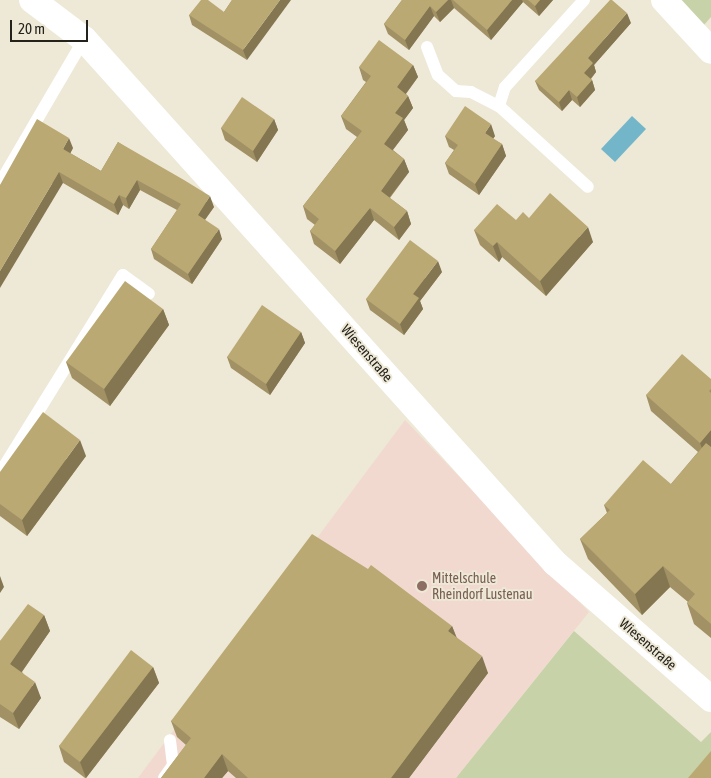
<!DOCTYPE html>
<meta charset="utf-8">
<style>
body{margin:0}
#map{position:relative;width:711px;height:778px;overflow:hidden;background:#eee8d7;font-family:"Asap Condensed",sans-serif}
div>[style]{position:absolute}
.education>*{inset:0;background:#f1d9d0}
.green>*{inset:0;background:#c8d2a8}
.water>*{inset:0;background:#73b6ca}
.lane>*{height:12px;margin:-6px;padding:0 6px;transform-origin:6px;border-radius:6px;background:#fff}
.street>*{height:26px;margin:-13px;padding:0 13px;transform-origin:13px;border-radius:13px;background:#fff}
.wall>*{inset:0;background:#a19164}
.shaded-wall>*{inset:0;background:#837651}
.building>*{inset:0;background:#bba974}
.dots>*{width:14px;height:14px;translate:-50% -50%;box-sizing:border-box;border:2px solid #eee8d7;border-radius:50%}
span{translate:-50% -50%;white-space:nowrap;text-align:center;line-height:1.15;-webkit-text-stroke:4px #eee8d7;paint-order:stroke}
.street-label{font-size:14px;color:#24221b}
.education-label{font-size:14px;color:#785e54}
.left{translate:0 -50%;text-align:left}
.scale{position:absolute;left:10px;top:20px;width:78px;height:22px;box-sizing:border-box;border:2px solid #24221b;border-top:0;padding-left:6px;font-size:15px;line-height:18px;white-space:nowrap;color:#24221b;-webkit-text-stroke:4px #eee8d7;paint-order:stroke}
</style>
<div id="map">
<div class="education">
<div style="clip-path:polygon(405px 420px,589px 612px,456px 778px,138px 778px)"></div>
</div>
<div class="green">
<div style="clip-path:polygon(678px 0,711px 0,711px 17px,703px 26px)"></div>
<div style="clip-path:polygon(574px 631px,701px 742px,711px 732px,711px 778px,456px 778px)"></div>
</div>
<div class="water">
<div style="clip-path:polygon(632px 116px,646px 129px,615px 162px,601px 149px)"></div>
</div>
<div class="lane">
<div style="left:584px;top:0;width:118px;rotate:132.2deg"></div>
<div style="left:505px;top:87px;width:20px;rotate:108deg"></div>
<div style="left:499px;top:106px;width:120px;rotate:42.3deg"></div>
<div style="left:427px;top:47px;width:30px;rotate:69deg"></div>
<div style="left:438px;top:75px;width:24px;rotate:42deg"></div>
<div style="left:456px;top:91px;width:15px;rotate:4deg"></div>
<div style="left:471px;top:92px;width:31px;rotate:27deg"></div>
<div style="left:0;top:183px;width:167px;rotate:-59.7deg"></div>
<div style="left:0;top:473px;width:233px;rotate:-58.2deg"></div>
<div style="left:123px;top:275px;width:32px;rotate:36deg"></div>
<div style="left:164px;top:778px;width:16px;rotate:-55deg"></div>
<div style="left:173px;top:765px;width:25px;rotate:-97deg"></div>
</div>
<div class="street">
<div style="left:32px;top:0;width:65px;rotate:36.9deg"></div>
<div style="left:84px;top:39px;width:705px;rotate:48.05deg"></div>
<div style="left:555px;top:563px;width:207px;rotate:41.1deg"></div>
<div style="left:664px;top:0;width:69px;rotate:47.3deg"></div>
</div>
<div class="wall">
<div style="clip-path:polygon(232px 0,247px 60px,192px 25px,189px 15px,224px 12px)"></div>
<div style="clip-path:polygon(402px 0,553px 0,539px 16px,523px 2px,491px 40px,454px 8px,440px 22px,434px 16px,409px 50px,388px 34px,384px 24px)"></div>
<div style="clip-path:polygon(631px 23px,594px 65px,596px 72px,591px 79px,592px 80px,595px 90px,580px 107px,572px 100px,562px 111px,539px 90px,535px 81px)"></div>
<div style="clip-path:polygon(413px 65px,418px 77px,406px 94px,408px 96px,413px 108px,404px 120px,408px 130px,393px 150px,404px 159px,409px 172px,390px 198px,407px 211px,411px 224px,399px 240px,374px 220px,340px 264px,314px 244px,310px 231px,315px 225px,307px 219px,303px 206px,357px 137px,346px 129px,341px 116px,366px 82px,363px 80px,359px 67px)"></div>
<div style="clip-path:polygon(274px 119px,278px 130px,257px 162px,225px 140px,221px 128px)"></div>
<div style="clip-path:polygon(445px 136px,495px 136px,493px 139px,502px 144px,506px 156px,479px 195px,449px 174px,445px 163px,454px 150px,449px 147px)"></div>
<div style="clip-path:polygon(118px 142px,214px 207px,205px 220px,222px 239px,192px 284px,154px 259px,151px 249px,177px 210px,140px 190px,129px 209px,123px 205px,118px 215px,63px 183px,0 185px,73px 148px,70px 153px,101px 171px)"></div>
<div style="clip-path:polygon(529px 218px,593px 242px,546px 296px,502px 257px,499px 262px,480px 245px,474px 230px)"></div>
<div style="clip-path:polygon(442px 272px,420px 301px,423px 309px,404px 335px,370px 310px,366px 299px)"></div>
<div style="clip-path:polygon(163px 309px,169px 325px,110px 406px,72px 378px,66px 362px)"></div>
<div style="clip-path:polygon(301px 332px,305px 343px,270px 395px,231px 368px,227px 357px)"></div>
<div style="clip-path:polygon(711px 379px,711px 638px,694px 624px,687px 603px,688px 602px,670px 587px,642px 615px,588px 559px,580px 539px,607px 513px,604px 505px,671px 484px,698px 452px,651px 411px,646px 395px)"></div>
<div style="clip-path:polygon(86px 456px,27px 536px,0 516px,0 472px)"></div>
<div style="clip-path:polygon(44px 615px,50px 631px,22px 672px,41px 698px,19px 729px,0 717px,0 641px)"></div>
<div style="clip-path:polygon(452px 626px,457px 638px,488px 673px,409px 778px,236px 778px,228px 771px,222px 778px,161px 778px,186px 745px,177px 737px,171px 721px)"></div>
<div style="clip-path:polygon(153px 667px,159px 683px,86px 778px,85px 778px,64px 762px,59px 746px)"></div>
</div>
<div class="shaded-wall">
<div style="clip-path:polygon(280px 0,291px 0,247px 60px,243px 50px)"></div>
<div style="clip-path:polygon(448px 0,451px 0,454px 8px,440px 22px,436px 12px)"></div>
<div style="clip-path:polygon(512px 0,522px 0,523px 2px,491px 40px,487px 30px)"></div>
<div style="clip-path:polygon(540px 0,553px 0,539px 16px,535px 6px)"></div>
<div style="clip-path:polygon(430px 6px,434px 16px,409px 50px,405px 40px)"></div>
<div style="clip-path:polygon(627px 13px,631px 23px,594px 65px,596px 72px,587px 83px,584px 73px,588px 58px)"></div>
<div style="clip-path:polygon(413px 65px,418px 77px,401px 100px,397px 87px)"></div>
<div style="clip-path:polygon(592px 80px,595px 90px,580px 107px,577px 97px)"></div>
<div style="clip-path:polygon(569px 90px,572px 100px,562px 111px,559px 102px)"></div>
<div style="clip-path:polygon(408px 96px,413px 108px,404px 120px,408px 130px,388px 156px,384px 144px,395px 113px)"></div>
<div style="clip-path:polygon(274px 119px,278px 130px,257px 162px,253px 151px)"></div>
<div style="clip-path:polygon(491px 124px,495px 136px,489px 144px,485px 133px)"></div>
<div style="clip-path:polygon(69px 138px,73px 148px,67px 160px,63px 149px)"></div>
<div style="clip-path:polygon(502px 144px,506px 156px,479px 195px,475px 184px)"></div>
<div style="clip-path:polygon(404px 159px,409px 172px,385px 203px,381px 191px)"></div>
<div style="clip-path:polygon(59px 172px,63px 183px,0 288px,0 271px)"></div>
<div style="clip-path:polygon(137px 180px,140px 190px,129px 209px,126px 198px)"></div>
<div style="clip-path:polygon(119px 195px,123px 205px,118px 215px,114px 204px)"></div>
<div style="clip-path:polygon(210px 196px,214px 207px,201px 225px,198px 215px)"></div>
<div style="clip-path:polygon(370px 208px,374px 220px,340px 264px,335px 251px)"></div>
<div style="clip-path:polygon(407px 211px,411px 224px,399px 240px,394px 227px)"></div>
<div style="clip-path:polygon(588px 227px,593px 242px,546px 296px,540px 281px)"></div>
<div style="clip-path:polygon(219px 229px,222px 239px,192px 284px,188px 274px)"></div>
<div style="clip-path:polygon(497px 242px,502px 257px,499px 262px,493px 246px)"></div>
<div style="clip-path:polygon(438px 261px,442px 272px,420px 301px,423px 309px,404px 335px,400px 324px,413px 294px)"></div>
<div style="clip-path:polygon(163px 309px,169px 325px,110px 406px,104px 389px)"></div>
<div style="clip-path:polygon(301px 332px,305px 343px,270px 395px,266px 384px)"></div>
<div style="clip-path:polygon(711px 430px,711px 453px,706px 459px,700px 443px)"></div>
<div style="clip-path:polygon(80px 440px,86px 456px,27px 536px,22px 520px)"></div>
<div style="clip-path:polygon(663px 566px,670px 587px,642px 615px,635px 594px)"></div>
<div style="clip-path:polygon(0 576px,4px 587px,0 593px)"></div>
<div style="clip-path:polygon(44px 615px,50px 631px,16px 680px,10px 664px)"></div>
<div style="clip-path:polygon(452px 626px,458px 642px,448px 631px)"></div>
<div style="clip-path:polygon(482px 656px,488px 673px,409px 778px,391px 778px)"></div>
<div style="clip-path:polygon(153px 667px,159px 683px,86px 778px,80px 762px)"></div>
<div style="clip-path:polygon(35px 682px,41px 698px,19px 729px,13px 713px)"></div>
<div style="clip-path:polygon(222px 754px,228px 771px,222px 778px,204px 778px)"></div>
</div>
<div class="building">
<div style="clip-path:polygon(201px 0,208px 0,224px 12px,232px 0,280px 0,243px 50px,189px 15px)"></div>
<div style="clip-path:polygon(402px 0,448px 0,436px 12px,430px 6px,405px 40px,384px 24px)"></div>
<div style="clip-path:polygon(453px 0,512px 0,487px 30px)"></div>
<div style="clip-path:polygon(528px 0,540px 0,535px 6px)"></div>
<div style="clip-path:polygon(610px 0,612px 0,627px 13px,588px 58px,593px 63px,584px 73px,592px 80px,577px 97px,569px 90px,559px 102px,535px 81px)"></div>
<div style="clip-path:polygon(379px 40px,413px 65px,397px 87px,408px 96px,395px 113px,403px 118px,384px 144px,404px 159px,381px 191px,407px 211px,394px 227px,370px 208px,335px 251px,310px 231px,319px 219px,303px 206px,362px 131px,341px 116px,371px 76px,359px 67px)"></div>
<div style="clip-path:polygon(242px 97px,274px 119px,253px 151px,221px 128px)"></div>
<div style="clip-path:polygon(465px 106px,491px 124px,485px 133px,502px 144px,475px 184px,445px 163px,458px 145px,445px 136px)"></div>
<div style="clip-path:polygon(37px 119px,69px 138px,63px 149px,101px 171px,118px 142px,184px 180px,210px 196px,198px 215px,219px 229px,188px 274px,151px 249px,181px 204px,137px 180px,126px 198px,119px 195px,114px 204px,59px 172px,0 271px,0 185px)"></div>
<div style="clip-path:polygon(550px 193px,588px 227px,540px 281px,497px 242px,493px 246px,474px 230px,497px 204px,516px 220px,523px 212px,529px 218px)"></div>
<div style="clip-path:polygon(410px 240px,438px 261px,413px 294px,419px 298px,400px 324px,366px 299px)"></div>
<div style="clip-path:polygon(125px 281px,163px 309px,104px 389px,66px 362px)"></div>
<div style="clip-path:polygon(262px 305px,301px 332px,266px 384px,227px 357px)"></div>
<div style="clip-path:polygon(682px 354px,711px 379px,711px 389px,709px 391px,711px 393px,711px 430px,700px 443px,646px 395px)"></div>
<div style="clip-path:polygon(43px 412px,80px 440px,22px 520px,0 504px,0 472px)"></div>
<div style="clip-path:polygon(706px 443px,711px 447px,711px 624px,687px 603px,695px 594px,663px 566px,635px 594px,580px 539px,610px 510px,604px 505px,643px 460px,671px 484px)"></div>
<div style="clip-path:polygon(312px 534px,368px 569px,371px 565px,452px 626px,448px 631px,482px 656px,391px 778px,248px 778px,222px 754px,204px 778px,161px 778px,191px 738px,171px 721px)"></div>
<div style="clip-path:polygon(28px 604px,44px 615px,10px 664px,35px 682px,13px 713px,0 704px,0 641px)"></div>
<div style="clip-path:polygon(131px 650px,153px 667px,80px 762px,59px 746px)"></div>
<div style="clip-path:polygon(711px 751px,711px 778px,688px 778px)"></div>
</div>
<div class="dots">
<div style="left:422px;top:586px;background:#8d6e63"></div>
</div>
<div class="street-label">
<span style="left:367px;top:353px;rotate:49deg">Wiesenstraße</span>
<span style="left:648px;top:644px;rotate:41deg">Wiesenstraße</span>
</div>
<div class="education-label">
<span class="left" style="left:432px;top:586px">Mittelschule<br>Rheindorf Lustenau</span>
</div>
<div class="scale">20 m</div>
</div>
